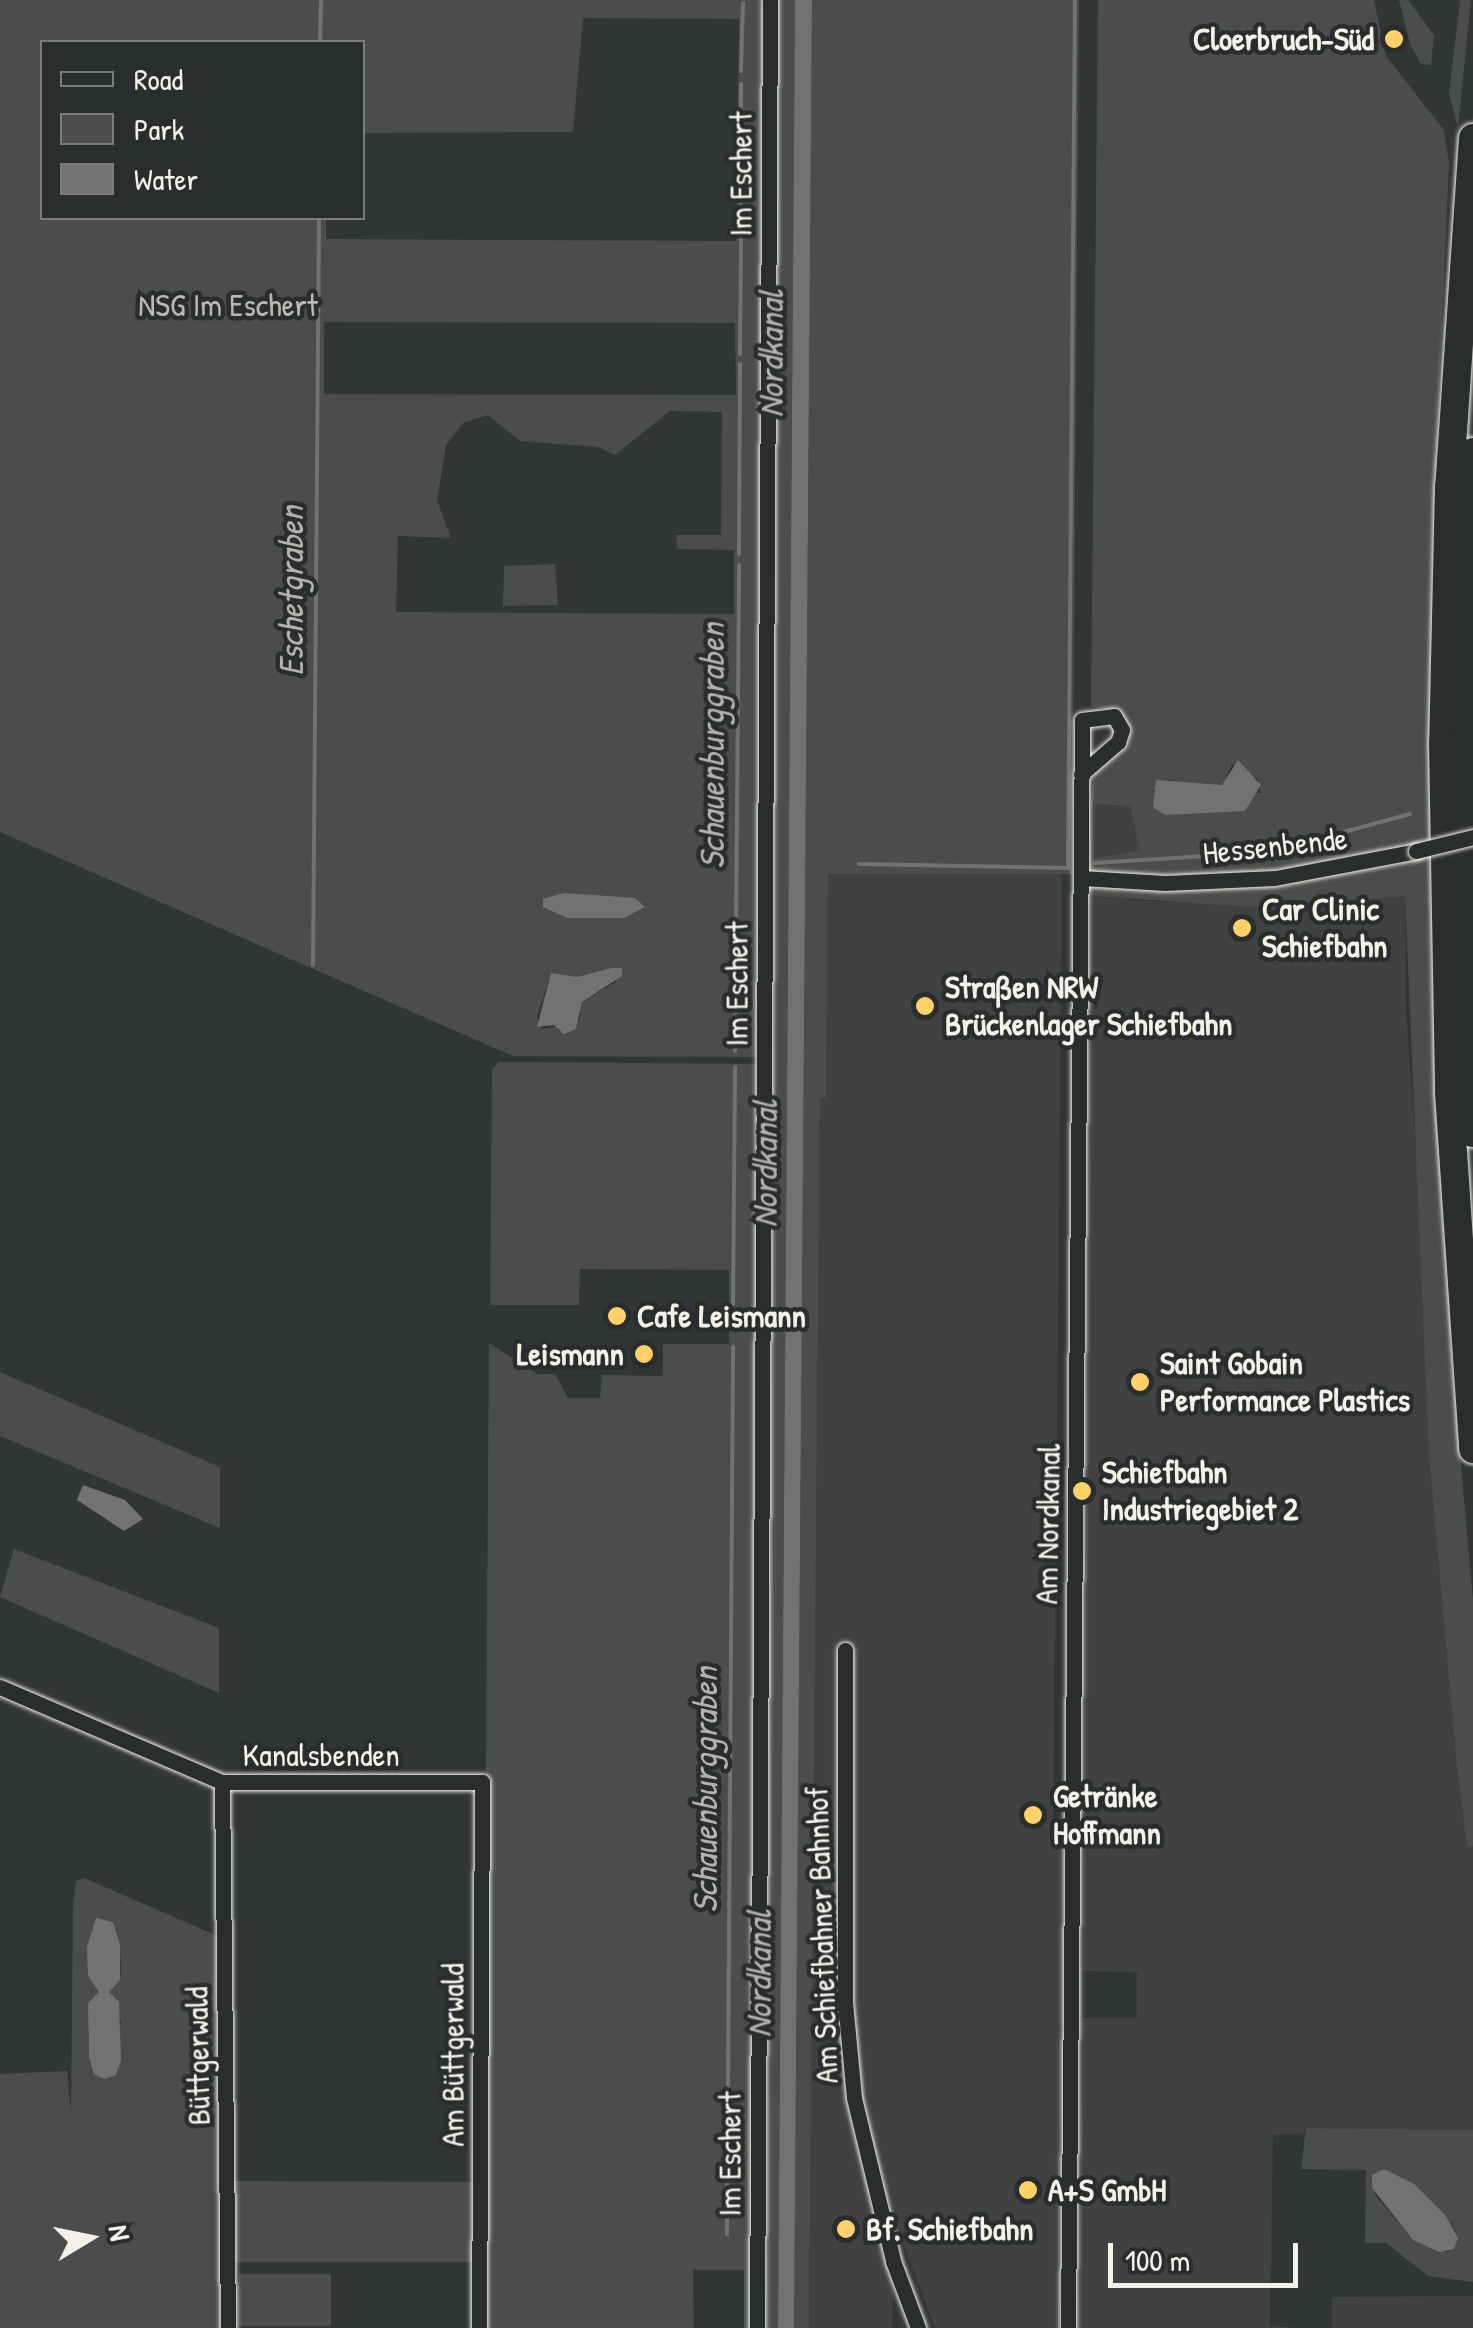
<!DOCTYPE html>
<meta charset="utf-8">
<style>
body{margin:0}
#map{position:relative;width:1473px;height:2328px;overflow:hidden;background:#323535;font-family:"Patrick Hand",sans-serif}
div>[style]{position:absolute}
.built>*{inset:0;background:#404242}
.green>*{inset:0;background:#4b4d4c}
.water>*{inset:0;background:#727370}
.stream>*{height:4px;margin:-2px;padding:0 2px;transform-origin:2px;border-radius:2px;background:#727370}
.roads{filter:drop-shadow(0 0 2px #f4f1e8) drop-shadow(0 0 2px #f4f1e8)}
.minor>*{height:15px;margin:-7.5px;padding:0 7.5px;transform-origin:7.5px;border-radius:7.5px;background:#2a2d2e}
.motorway>*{height:28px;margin:-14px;padding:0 14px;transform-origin:14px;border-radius:14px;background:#2a2d2e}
.bridges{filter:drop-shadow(0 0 2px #f4f1e8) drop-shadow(0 0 2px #f4f1e8)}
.minor-bridge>*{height:15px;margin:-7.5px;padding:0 7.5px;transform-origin:7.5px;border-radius:7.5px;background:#2a2d2e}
.dots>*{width:28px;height:28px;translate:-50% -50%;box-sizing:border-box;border:5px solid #2a2d2e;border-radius:50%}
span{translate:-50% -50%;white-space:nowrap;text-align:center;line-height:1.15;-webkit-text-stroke:9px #2a2d2e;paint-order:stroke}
.poi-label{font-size:32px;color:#f4f1e8;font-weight:700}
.right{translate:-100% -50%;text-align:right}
.left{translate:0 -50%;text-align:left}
.street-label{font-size:32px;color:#f4f1e8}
.park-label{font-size:32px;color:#b9b8b1}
.water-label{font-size:35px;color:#b3b2ac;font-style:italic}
.legend{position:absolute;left:40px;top:40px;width:325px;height:180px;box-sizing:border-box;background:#2a2d2e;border:2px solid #7b7b78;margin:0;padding:12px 18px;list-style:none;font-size:30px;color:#f4f1e8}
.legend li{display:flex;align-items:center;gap:20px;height:50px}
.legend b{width:50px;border:2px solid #7b7b78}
.north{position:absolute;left:40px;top:2188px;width:100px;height:100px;-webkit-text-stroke:8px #2a2d2e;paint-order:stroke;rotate:80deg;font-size:28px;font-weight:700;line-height:40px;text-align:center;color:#f4f1e8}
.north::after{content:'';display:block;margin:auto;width:35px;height:45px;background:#f4f1e8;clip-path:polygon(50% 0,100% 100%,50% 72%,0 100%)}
.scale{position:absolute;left:1108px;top:2243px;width:190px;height:45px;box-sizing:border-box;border:5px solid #f4f1e8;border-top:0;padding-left:12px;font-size:30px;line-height:35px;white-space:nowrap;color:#f4f1e8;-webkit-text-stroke:8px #2a2d2e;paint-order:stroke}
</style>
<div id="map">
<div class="built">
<div style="clip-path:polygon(1091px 804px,1130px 806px,1141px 852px,1090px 859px)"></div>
<div style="clip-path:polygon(828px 873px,1062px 874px,1053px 1850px,1063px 1850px,1059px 2328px,935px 2328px,902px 2240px,895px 2241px,892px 2328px,809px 2328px,820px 1099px,826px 1098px)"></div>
<div style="clip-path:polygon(1405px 895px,1406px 1010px,1467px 1847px,1473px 1846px,1473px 2130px,1307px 2128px,1302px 2134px,1273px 2135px,1270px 2326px,1300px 2328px,1079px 2328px,1082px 2018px,1137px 2018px,1137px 1972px,1083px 1971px,1091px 896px,1161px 902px)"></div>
<div style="clip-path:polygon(1473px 2296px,1473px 2328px,1332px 2328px,1332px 2297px)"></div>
</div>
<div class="green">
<div style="clip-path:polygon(evenodd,0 0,764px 0,758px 1057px,513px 1056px,0 832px,0 0,583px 18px,739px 19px,736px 241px,326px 239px,326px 218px,42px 218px,42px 42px,362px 42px,363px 133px,573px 132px,583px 18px,0 0,324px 322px,735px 323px,736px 395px,324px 394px,324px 322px,0 0,670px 411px,722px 412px,721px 535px,676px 535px,677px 549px,734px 550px,734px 614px,396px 612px,398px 536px,451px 538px,437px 500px,446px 445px,463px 423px,488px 415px,520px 441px,598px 447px,615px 455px,670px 411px,0 0,611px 968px,616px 982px,582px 1002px,579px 1022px,541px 1029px,537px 1017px,551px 973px,577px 977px,611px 968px)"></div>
<div style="clip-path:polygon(778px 0,795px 0,778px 2328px,767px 2328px)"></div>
<div style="clip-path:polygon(812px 0,1079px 0,1072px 874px,828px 874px,826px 1098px,820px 1099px,809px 2328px,794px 2328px)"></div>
<div style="clip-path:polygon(evenodd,1098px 0,1374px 0,1386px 56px,1444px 130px,1449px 164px,1433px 515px,1430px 878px,1452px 1363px,1473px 1600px,1473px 1846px,1467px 1847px,1457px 1766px,1429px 1454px,1405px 896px,1268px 908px,1091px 896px,1090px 859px,1140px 851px,1130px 806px,1091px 804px,1094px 774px,1120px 747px,1111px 709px,1091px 706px,1098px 0,1232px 764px,1258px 779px,1261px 793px,1152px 792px,1170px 780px,1193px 788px,1223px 785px,1232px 764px)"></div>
<div style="clip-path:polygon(1399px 0,1408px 0,1434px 35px,1431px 65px,1421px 64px,1410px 44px)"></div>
<div style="clip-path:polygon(1460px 0,1471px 0,1458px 128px,1449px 94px)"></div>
<div style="clip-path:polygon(555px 564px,558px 605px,503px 606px,504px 566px)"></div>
<div style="clip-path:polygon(499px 1062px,758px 1064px,751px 2328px,744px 2328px,744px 2270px,693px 2270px,694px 2328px,482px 2328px,489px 1343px,537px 1374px,555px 1374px,568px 1398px,600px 1398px,602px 1375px,663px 1376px,663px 1344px,729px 1344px,729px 1270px,580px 1269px,579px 1305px,490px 1305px,492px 1069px)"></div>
<div style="clip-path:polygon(0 1372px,220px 1467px,220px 1528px,0 1436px)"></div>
<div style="clip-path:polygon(14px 1549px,219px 1628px,219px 1693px,0 1597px)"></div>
<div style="clip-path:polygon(evenodd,84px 1878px,220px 1937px,224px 2328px,0 2328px,0 2074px,67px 2071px,71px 2113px,73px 1904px,76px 1881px,84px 1878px,90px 1938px,120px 1945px,121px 1975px,109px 1992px,121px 2021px,119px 2034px,89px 2058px,88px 2031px,99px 1992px,88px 1975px,90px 1938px)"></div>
<div style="clip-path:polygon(evenodd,1306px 2128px,1473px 2130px,1473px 2282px,1428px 2276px,1386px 2243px,1365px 2243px,1366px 2170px,1301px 2169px,1306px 2128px,1384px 2169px,1446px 2216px,1456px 2232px,1448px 2252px,1413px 2240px,1375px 2195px,1372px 2175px,1384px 2169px)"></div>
<div style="clip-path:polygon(230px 2181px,476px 2182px,475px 2262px,231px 2262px)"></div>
<div style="clip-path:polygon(239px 2274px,331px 2274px,331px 2326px,238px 2326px)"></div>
</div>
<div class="water">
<div style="clip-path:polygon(795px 0,812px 0,794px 2328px,778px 2328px)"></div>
<div style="clip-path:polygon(1238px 760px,1261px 785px,1245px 811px,1165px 815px,1153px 807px,1156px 780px,1222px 785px)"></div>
<div style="clip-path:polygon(564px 893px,635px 898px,645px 907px,624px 918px,567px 918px,543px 907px,543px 899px)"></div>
<div style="clip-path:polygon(611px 968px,622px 968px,622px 976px,582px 1002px,576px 1029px,564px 1034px,554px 1025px,537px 1027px,551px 973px,577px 977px)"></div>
<div style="clip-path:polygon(83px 1485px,125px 1500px,143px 1519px,124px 1531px,77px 1500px)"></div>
<div style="clip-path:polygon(96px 1918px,113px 1922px,120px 1945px,120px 1980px,109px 1992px,119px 2002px,121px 2060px,116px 2075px,104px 2079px,94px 2074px,89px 2057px,88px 2003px,99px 1992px,88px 1976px,87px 1947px)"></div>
<div style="clip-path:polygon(1384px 2169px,1414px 2184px,1446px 2216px,1458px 2238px,1454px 2249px,1439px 2252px,1413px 2240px,1372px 2188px,1372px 2175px)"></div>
</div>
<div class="stream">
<div style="left:320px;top:42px;width:42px;rotate:-88.6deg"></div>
<div style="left:741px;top:71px;width:68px;rotate:-88.3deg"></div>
<div style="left:741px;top:222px;width:138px;rotate:-90deg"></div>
<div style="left:740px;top:354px;width:117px;rotate:-89.5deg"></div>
<div style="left:739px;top:554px;width:190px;rotate:-89.7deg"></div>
<div style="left:1095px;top:863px;width:175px;rotate:-3.6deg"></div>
<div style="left:1270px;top:852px;width:145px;rotate:-15.2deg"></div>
<div style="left:859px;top:864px;width:209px;rotate:1.1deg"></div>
<div style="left:1068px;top:868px;width:868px;rotate:-89.54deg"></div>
<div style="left:736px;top:927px;width:362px;rotate:-89.5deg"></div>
<div style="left:313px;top:965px;width:747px;rotate:-89.54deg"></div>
<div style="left:735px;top:1051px;width:111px;rotate:-89.5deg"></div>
<div style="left:733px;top:1304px;width:237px;rotate:-89.5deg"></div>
<div style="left:727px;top:2234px;width:887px;rotate:-89.61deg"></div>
</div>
<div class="roads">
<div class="minor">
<div style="left:1081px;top:878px;width:84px;rotate:3.4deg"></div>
<div style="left:1165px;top:883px;width:110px;rotate:-2.6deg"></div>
<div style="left:1275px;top:878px;width:144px;rotate:-10.8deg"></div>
<div style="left:845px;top:1650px;width:352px;rotate:90deg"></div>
<div style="left:845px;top:2002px;width:96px;rotate:84.6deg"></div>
<div style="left:854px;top:2098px;width:168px;rotate:76.5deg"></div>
<div style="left:893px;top:2261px;width:72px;rotate:69.5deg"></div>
<div style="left:0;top:1687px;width:241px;rotate:23.2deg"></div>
<div style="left:222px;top:1782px;width:260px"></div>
<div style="left:482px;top:1782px;width:546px;rotate:90.31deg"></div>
<div style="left:222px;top:1782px;width:546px;rotate:89.37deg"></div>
<div style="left:757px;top:2328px;width:2328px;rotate:-89.68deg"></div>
<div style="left:1068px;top:2328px;width:1608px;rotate:-89.5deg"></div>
<div style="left:1082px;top:720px;width:32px;rotate:-7deg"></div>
<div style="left:1114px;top:716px;width:16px;rotate:60deg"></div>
<div style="left:1122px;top:730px;width:13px;rotate:108deg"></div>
<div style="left:1118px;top:742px;width:49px;rotate:139.1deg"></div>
</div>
<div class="motorway">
<div style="left:1473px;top:138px;width:349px;rotate:93.9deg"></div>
<div style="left:1449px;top:486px;width:257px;rotate:91.3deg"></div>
<div style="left:1443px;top:743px;width:350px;rotate:89deg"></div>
<div style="left:1449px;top:1093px;width:357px;rotate:86.1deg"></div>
<div style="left:1473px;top:452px;width:295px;rotate:91.4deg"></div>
<div style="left:1466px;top:747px;width:386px;rotate:89deg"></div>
</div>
</div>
<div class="bridges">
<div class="minor-bridge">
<div style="left:1416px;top:851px;width:59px;rotate:-13.8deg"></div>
</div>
</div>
<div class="dots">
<div style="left:1394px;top:39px;background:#ffd166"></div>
<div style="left:1242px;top:928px;background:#ffd166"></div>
<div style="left:925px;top:1006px;background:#ffd166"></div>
<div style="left:617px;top:1316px;background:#ffd166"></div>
<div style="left:644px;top:1354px;background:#ffd166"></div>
<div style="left:1140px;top:1382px;background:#ffd166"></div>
<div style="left:1082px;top:1491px;background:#ffd166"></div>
<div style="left:1033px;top:1815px;background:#ffd166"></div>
<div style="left:1028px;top:2190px;background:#ffd166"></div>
<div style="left:846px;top:2229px;background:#ffd166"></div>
</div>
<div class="poi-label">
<span class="right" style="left:1374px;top:39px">Cloerbruch-Süd</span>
<span class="left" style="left:1262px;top:928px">Car Clinic<br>Schiefbahn</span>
<span class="left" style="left:945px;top:1006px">Straßen NRW<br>Brückenlager Schiefbahn</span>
<span class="left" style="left:637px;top:1316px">Cafe Leismann</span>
<span class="right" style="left:624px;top:1354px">Leismann</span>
<span class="left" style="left:1160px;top:1382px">Saint Gobain<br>Performance Plastics</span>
<span class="left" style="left:1102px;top:1491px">Schiefbahn<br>Industriegebiet 2</span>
<span class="left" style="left:1053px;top:1815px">Getränke<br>Hoffmann</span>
<span class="left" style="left:1048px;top:2190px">A+S GmbH</span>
<span class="left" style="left:866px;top:2229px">Bf. Schiefbahn</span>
</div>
<div class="street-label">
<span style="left:741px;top:174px;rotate:-90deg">Im Eschert</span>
<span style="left:1275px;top:846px;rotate:-6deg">Hessenbende</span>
<span style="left:737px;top:984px;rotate:-90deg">Im Eschert</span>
<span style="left:1048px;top:1524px;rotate:-89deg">Am Nordkanal</span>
<span style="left:321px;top:1755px">Kanalsbenden</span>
<span style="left:822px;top:1935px;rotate:-92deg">Am Schiefbahner Bahnhof</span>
<span style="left:453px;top:2055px;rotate:-90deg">Am Büttgerwald</span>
<span style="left:198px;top:2056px;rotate:-91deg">Büttgerwald</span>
<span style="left:730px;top:2154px;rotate:-90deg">Im Eschert</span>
</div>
<div class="park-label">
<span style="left:228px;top:305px">NSG Im Eschert</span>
</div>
<div class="water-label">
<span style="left:771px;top:354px;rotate:-90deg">Nordkanal</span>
<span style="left:291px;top:591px;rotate:-90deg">Eschetgraben</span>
<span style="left:712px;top:746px;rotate:-90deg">Schauenburggraben</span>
<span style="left:765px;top:1164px;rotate:-90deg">Nordkanal</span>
<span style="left:705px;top:1790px;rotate:-90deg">Schauenburggraben</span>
<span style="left:759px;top:1974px;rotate:-90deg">Nordkanal</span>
</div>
<ul class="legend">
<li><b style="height:12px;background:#2a2d2e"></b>Road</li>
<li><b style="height:28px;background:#4b4d4c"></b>Park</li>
<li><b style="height:28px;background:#727370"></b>Water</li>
</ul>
<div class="north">N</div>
<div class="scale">100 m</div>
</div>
